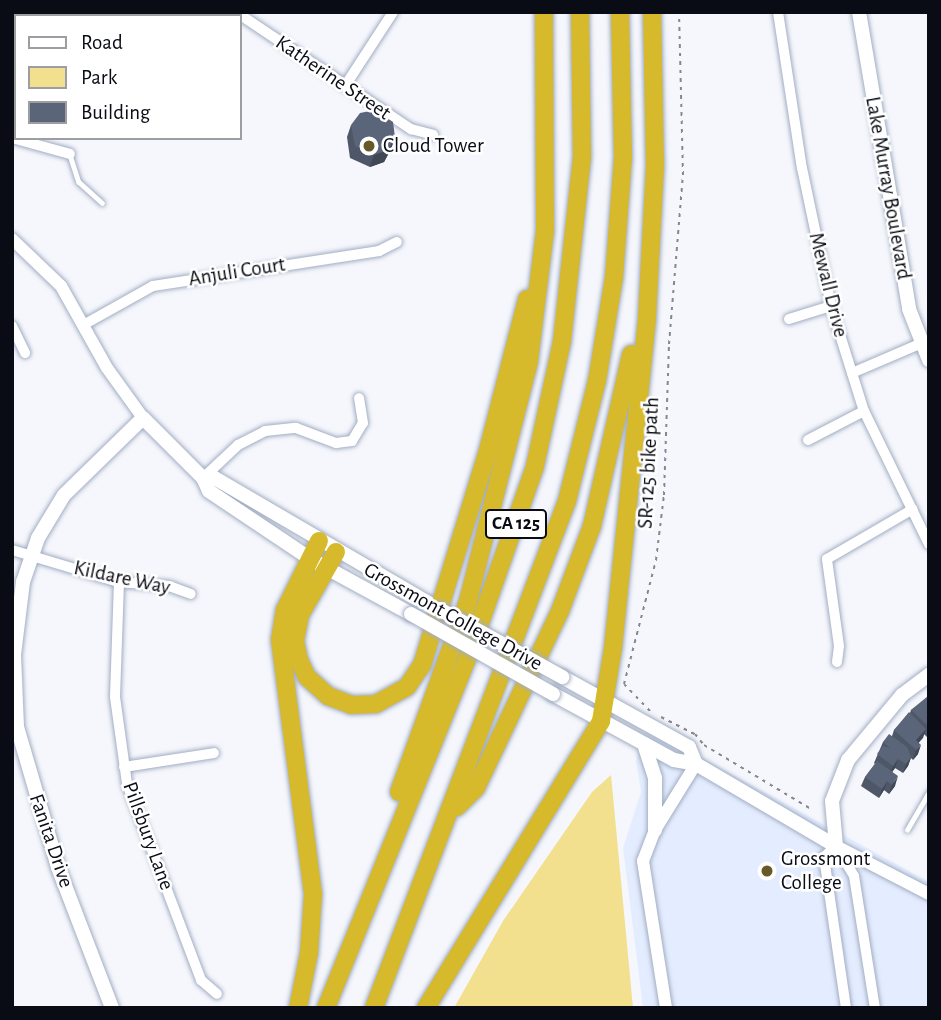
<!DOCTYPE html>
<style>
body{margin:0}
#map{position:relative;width:941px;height:1020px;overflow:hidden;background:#f5f7fc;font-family:"Alegreya Sans",sans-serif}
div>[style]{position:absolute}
.built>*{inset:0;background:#e4edff}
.green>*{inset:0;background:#f2e08f}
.path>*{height:2px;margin-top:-1px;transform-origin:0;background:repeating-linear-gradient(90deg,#84878d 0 3.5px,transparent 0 8.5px)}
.roads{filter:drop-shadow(0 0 2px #a2adc3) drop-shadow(0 0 2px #a2adc3)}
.service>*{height:4.5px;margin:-2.25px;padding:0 2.25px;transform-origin:2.25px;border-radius:2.25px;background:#fff}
.minor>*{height:10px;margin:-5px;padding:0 5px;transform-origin:5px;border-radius:5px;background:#fff}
.tertiary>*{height:12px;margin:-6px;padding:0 6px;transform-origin:6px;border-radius:6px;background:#fff}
.secondary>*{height:14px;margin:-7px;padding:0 7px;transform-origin:7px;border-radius:7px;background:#fff}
.motorway>*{height:18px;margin:-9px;padding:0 9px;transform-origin:9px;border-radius:9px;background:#d7ba2b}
.bridges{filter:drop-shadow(0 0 2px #a2adc3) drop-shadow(0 0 2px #a2adc3)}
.secondary-bridge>*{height:14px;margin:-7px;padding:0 7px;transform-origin:7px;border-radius:7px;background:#fff}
.wall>*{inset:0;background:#4e5768}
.shaded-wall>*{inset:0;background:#404755}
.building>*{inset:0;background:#5b6579}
.dots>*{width:19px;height:19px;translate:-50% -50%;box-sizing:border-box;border:4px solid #fff;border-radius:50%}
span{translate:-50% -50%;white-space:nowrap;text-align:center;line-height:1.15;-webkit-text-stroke:5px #fff;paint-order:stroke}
.shield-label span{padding:2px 5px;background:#fff;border:2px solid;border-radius:5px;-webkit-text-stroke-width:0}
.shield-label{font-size:19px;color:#090c14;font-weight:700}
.street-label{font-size:21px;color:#090c14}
.poi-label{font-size:21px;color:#090c14}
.left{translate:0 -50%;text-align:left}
.frame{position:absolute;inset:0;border:14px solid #090c14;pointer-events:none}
.legend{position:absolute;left:14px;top:14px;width:228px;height:126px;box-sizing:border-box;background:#fff;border:2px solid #9d9ea1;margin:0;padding:9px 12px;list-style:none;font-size:21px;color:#090c14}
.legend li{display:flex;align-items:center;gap:14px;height:35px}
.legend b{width:35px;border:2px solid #9d9ea1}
</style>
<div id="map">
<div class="built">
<div style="clip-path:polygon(646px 727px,929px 882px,929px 1008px,643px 1008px,623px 848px,641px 792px,636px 761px)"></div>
</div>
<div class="green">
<div style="clip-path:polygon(611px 775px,633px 1008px,454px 1008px,503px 921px,592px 792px)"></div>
</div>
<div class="path">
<div style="left:650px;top:711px;width:37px;rotate:-134deg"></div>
<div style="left:624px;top:684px;width:128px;rotate:-75.5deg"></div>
<div style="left:656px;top:560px;width:65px;rotate:-83deg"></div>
<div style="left:664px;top:495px;width:151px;rotate:-88.1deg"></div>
<div style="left:669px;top:344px;width:170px;rotate:-85.3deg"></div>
<div style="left:683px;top:175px;width:163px;rotate:-91.4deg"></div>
<div style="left:661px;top:717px;width:38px;rotate:27deg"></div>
<div style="left:695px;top:734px;width:14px;rotate:51deg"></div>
<div style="left:704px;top:745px;width:125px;rotate:30.9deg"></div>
</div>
<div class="roads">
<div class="service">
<div style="left:70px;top:155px;width:28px;rotate:72deg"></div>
<div style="left:79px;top:182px;width:31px;rotate:42deg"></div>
<div style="left:907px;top:830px;width:44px;rotate:-59.9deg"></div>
</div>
<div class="minor">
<div style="left:236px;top:12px;width:211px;rotate:33.8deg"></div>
<div style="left:411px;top:129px;width:23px;rotate:15deg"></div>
<div style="left:778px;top:12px;width:158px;rotate:81.3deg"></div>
<div style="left:802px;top:168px;width:141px;rotate:78.1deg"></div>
<div style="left:831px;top:306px;width:110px;rotate:72.6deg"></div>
<div style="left:864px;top:411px;width:148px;rotate:64deg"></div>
<div style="left:345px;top:86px;width:88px;rotate:-57deg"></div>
<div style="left:12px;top:138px;width:60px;rotate:15.4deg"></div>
<div style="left:789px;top:319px;width:44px;rotate:-17.2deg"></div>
<div style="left:85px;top:324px;width:78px;rotate:-29.2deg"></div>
<div style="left:153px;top:286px;width:229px;rotate:-8.8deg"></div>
<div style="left:379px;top:251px;width:20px;rotate:-27deg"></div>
<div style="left:12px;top:326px;width:30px;rotate:64deg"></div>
<div style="left:852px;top:373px;width:84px;rotate:-23.2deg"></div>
<div style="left:808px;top:440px;width:63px;rotate:-27.4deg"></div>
<div style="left:203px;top:478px;width:48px;rotate:-43.3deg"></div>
<div style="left:238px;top:445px;width:30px;rotate:-27deg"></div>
<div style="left:265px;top:431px;width:31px;rotate:-6deg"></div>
<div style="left:296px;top:428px;width:43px;rotate:20.6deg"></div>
<div style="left:336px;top:443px;width:16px;rotate:-7deg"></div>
<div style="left:352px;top:441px;width:21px;rotate:-59deg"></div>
<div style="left:363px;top:423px;width:25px;rotate:-99deg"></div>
<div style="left:12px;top:550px;width:112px;rotate:16.7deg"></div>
<div style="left:119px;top:582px;width:50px;rotate:4.6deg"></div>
<div style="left:169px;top:586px;width:23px;rotate:20deg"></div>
<div style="left:119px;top:582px;width:115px;rotate:92deg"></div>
<div style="left:115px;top:697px;width:88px;rotate:82.1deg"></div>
<div style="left:127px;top:784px;width:210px;rotate:69.3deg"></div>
<div style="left:201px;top:980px;width:21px;rotate:41deg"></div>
<div style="left:837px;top:662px;width:16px;rotate:-83deg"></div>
<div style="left:839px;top:646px;width:88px;rotate:-97.9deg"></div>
<div style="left:827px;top:559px;width:99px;rotate:-30.2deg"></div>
<div style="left:124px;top:767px;width:91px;rotate:-8.8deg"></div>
<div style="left:846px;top:1008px;width:153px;rotate:-98.3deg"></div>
<div style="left:824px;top:857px;width:16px;rotate:-43deg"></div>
<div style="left:836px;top:846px;width:35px;rotate:59deg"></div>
<div style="left:854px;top:876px;width:134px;rotate:81deg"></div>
</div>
<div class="tertiary">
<div style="left:12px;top:239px;width:68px;rotate:43.8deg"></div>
<div style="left:61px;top:286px;width:94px;rotate:60.7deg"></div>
<div style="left:107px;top:368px;width:62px;rotate:54.2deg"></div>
<div style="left:836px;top:846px;width:105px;rotate:27.3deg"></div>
<div style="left:666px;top:1008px;width:149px;rotate:-98.9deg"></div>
<div style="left:643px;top:861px;width:33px;rotate:-69deg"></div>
<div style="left:655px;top:830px;width:78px;rotate:-58.2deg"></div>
</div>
<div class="secondary">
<div style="left:859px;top:12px;width:301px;rotate:80.4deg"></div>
<div style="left:909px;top:309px;width:55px;rotate:68.6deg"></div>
<div style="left:203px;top:478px;width:10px;rotate:-6deg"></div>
<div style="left:213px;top:477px;width:262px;rotate:30.3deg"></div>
<div style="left:562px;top:677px;width:145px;rotate:28.9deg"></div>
<div style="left:689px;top:747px;width:18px;rotate:68deg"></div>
<div style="left:553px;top:694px;width:138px;rotate:28.6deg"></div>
<div style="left:674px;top:760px;width:22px;rotate:10deg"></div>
<div style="left:696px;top:764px;width:162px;rotate:30.4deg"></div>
<div style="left:644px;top:744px;width:36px;rotate:72deg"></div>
<div style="left:655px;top:778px;width:52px;rotate:90deg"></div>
<div style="left:836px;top:846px;width:45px;rotate:-95.1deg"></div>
<div style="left:832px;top:801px;width:44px;rotate:-68.7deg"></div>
<div style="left:848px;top:760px;width:85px;rotate:-50.3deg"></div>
<div style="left:902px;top:695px;width:34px;rotate:-37deg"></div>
<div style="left:112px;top:1008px;width:151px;rotate:-111deg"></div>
<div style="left:58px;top:867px;width:146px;rotate:-106.3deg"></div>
<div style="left:17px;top:727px;width:72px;rotate:-92.4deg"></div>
<div style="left:14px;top:655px;width:74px;rotate:-83deg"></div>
<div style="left:23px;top:582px;width:46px;rotate:-71.2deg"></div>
<div style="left:38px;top:538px;width:50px;rotate:-58.8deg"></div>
<div style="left:64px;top:495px;width:110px;rotate:-44.3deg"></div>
<div style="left:143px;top:418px;width:85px;rotate:45deg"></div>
<div style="left:203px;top:478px;width:14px;rotate:65deg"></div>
<div style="left:209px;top:491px;width:124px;rotate:33.8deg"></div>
<div style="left:312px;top:560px;width:113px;rotate:28.6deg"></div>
</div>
<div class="motorway">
<div style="left:336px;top:552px;width:73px;rotate:119.7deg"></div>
<div style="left:300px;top:615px;width:26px;rotate:101deg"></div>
<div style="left:295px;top:641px;width:19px;rotate:78deg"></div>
<div style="left:299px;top:660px;width:19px;rotate:65deg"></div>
<div style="left:307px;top:677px;width:28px;rotate:42deg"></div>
<div style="left:328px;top:696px;width:25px;rotate:21deg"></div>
<div style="left:351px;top:705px;width:25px;rotate:-2deg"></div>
<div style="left:376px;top:704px;width:35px;rotate:-29deg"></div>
<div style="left:407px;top:687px;width:27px;rotate:-56deg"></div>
<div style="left:422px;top:665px;width:221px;rotate:-72.9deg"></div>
<div style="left:487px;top:454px;width:160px;rotate:-75.5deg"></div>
<div style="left:399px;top:792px;width:203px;rotate:-70.1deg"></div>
<div style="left:468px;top:601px;width:248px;rotate:-75.7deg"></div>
<div style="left:529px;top:361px;width:131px;rotate:-83deg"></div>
<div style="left:545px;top:231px;width:219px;rotate:-90.3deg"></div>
<div style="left:457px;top:807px;width:27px;rotate:-45deg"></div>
<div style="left:476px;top:788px;width:196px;rotate:-64.6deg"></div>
<div style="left:560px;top:611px;width:91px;rotate:-69.4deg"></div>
<div style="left:592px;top:526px;width:176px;rotate:-77.2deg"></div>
<div style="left:298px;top:1008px;width:56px;rotate:-78.7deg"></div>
<div style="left:309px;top:953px;width:59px;rotate:-86.1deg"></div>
<div style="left:313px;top:894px;width:256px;rotate:-97.4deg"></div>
<div style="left:280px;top:640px;width:30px;rotate:-81deg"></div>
<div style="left:285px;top:610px;width:77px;rotate:-63.8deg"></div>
<div style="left:326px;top:1008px;width:387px;rotate:-68deg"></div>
<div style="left:471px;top:649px;width:194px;rotate:-70.7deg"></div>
<div style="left:535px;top:466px;width:128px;rotate:-77.8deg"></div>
<div style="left:562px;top:341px;width:185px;rotate:-83.8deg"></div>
<div style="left:582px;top:157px;width:145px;rotate:-90.8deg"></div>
<div style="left:374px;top:1008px;width:542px;rotate:-69.16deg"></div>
<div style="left:567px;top:501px;width:124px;rotate:-76deg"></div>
<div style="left:597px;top:381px;width:105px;rotate:-80.7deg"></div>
<div style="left:614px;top:277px;width:119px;rotate:-85.7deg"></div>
<div style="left:623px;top:158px;width:146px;rotate:-91.2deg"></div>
<div style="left:426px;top:1008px;width:336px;rotate:-58.6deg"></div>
<div style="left:601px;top:721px;width:74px;rotate:-80.7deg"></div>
<div style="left:613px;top:648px;width:332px;rotate:-84.1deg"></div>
<div style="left:647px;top:318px;width:151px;rotate:-87deg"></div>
<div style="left:655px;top:167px;width:155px;rotate:-91.1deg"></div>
</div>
</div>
<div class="bridges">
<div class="secondary-bridge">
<div style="left:439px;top:609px;width:141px;rotate:28.9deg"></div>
<div style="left:411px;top:614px;width:163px;rotate:29.4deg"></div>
</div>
</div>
<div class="wall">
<div style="clip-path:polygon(351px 125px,395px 137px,391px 149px,384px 162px,370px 167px,350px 158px,347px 137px)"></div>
<div style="clip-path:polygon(929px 697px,929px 739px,924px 734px,919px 742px,918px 754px,913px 760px,911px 758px,908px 766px,903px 773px,895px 768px,892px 772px,895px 786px,889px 794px,884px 790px,879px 798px,861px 786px,865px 777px,875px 764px,874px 763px,883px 742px,892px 736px,894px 730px,910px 713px,911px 710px)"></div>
</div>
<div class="shaded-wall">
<div style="clip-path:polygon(395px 137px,391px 149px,384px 162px,370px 167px,374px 155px)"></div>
<div style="clip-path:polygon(926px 729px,923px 738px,913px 749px,916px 740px)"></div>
<div style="clip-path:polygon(921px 745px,918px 754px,913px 760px,916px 750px)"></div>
<div style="clip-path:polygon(911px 757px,908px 766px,903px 773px,906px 764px)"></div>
<div style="clip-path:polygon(898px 759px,895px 768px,890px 775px,893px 766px)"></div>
<div style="clip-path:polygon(898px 776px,895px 786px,889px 794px,892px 785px)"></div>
<div style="clip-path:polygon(887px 781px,884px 790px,879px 798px,882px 789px)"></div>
</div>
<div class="building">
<div style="clip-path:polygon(375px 110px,393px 122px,395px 137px,388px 150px,374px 155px,355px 146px,351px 125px,360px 113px)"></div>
<div style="clip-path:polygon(928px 696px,929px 697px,929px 727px,911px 710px)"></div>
<div style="clip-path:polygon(909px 712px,926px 729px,916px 740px,921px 745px,916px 750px,894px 730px)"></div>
<div style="clip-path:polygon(889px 734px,907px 747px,911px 757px,906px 764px,898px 759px,893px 766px,877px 754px,883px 746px,890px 748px,883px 742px)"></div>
<div style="clip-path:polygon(877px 761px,898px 776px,892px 785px,887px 781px,882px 789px,865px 777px)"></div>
</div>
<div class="dots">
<div style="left:369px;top:146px;background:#665a27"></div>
<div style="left:767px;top:871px;background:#665a27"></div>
</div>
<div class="shield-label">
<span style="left:516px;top:524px">CA 125</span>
</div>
<div class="street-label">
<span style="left:333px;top:78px;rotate:34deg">Katherine Street</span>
<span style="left:888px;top:188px;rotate:80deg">Lake Murray Boulevard</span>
<span style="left:237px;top:272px;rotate:-9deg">Anjuli Court</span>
<span style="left:828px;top:285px;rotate:76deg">Mewall Drive</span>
<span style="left:649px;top:463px;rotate:-87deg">SR-125 bike path</span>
<span style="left:122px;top:578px;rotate:12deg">Kildare Way</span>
<span style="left:453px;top:617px;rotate:29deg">Grossmont College Drive</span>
<span style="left:148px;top:836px;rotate:70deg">Pillsbury Lane</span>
<span style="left:51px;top:841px;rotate:71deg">Fanita Drive</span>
</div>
<div class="poi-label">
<span class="left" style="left:383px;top:146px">Cloud Tower</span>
<span class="left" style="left:781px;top:871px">Grossmont<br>College</span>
</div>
<div class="frame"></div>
<ul class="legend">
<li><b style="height:9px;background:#fff"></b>Road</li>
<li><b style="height:19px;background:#f2e08f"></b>Park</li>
<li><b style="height:19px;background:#5b6579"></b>Building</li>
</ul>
</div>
